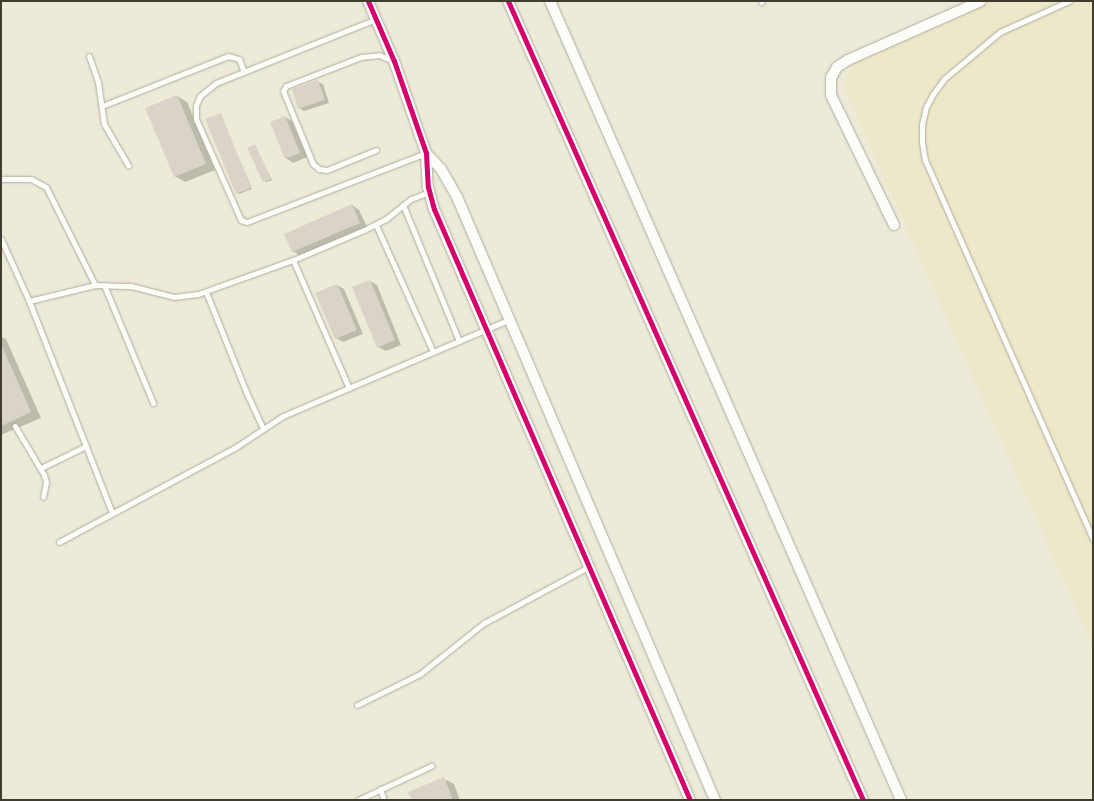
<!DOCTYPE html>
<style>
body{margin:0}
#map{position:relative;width:1094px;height:801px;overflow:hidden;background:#edebd8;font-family:Barlow,sans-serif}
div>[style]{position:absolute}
.built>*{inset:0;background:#ede8c9}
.shadow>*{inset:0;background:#0003}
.building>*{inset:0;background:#dad3c8}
.roads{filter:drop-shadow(0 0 1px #aeac9e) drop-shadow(0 0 1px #aeac9e)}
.service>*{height:5px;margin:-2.5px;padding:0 2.5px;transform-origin:2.5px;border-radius:2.5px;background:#fcfcf9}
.minor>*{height:10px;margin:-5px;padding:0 5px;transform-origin:5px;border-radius:5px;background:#fcfcf9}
.cycleway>*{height:5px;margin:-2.5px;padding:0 2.5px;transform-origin:2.5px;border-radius:2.5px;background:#d6006c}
span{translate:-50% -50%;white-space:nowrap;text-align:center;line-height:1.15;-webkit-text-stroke:4.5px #fff;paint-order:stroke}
.frame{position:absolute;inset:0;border:2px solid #403d30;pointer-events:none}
</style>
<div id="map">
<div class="built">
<div style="clip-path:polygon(991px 1px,1093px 1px,1093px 646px,844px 88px,853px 62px)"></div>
</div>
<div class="shadow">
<div style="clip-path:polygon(318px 82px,323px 84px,329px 103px,304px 111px,299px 108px)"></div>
<div style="clip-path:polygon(177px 96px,187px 102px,215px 170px,185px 182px,175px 176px)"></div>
<div style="clip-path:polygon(220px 114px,252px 189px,239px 194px,237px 193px)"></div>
<div style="clip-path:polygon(285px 117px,292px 121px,307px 157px,293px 163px,286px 158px)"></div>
<div style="clip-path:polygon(255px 146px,272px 180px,266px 182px,264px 181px)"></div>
<div style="clip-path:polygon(352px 205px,359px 210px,367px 227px,301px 256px,293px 251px,286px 234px)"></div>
<div style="clip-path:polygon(370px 281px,377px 285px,401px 345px,386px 351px,378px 347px)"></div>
<div style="clip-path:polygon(337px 285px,344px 289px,363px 334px,343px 342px,336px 338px)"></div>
<div style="clip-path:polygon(1px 337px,6px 339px,41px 418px,1px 435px)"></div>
<div style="clip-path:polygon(444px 779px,454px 784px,460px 800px,413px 800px)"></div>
</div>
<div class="building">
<div style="clip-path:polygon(318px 80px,325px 100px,298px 109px,292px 89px)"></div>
<div style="clip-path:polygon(177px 95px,206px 164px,174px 177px,145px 108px)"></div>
<div style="clip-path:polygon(221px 113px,251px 188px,236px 194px,205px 119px)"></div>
<div style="clip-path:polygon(285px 116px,300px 153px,285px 159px,270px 122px)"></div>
<div style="clip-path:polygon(255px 144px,271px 179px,263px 182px,247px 148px)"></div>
<div style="clip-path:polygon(352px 204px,360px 223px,292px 252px,284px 234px)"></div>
<div style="clip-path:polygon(370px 280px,395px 340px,377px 348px,352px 287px)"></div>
<div style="clip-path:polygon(337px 284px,357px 330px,335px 339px,315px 293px)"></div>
<div style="clip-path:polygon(1px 344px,31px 412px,1px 426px)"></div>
<div style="clip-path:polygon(444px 777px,453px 800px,412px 800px,408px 792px)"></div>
</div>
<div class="roads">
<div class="service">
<div style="left:1069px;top:1px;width:76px;rotate:155.8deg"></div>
<div style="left:1000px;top:32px;width:73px;rotate:140deg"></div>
<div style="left:944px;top:79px;width:19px;rotate:126deg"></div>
<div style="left:933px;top:94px;width:15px;rotate:118deg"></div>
<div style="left:926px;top:107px;width:18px;rotate:103deg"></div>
<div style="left:922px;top:125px;width:17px;rotate:90deg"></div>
<div style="left:922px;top:142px;width:18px;rotate:81deg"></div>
<div style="left:925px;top:160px;width:415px;rotate:66.1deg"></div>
<div style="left:761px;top:2px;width:1px;rotate:-45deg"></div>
<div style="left:376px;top:19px;width:172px;rotate:158.2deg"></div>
<div style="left:216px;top:83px;width:21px;rotate:141deg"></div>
<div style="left:200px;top:96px;width:10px;rotate:114deg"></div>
<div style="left:196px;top:105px;width:14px;rotate:90deg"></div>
<div style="left:196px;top:119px;width:111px;rotate:66deg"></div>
<div style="left:241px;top:220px;width:6px;rotate:18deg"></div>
<div style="left:247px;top:222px;width:192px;rotate:-21.1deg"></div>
<div style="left:89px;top:56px;width:28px;rotate:71deg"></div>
<div style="left:98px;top:82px;width:42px;rotate:81.9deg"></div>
<div style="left:104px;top:124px;width:48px;rotate:59.7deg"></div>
<div style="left:102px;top:106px;width:136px;rotate:-21.6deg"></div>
<div style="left:228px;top:56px;width:11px;rotate:15deg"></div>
<div style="left:239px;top:59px;width:14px;rotate:69deg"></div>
<div style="left:376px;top:150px;width:53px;rotate:157.8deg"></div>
<div style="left:327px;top:170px;width:8px;rotate:-173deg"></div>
<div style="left:319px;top:169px;width:8px;rotate:-140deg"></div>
<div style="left:313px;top:164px;width:79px;rotate:-112.3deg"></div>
<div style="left:283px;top:91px;width:6px;rotate:-59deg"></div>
<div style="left:286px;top:86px;width:80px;rotate:-21.1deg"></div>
<div style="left:361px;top:57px;width:18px;rotate:-6deg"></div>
<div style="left:379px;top:55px;width:15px;rotate:23deg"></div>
<div style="left:1px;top:179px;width:30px"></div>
<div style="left:31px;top:179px;width:17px;rotate:28deg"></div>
<div style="left:46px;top:187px;width:110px;rotate:63.4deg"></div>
<div style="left:403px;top:205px;width:147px;rotate:67.6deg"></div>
<div style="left:376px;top:225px;width:139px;rotate:65.8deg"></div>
<div style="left:1px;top:239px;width:68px;rotate:65.7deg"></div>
<div style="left:29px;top:301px;width:228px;rotate:68.6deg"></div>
<div style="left:293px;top:260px;width:140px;rotate:66.4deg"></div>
<div style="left:104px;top:285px;width:128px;rotate:67.4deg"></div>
<div style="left:206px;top:292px;width:110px;rotate:68.1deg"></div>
<div style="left:247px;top:394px;width:38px;rotate:65deg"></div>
<div style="left:29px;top:301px;width:68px;rotate:-13.6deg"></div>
<div style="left:95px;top:285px;width:36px;rotate:2deg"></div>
<div style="left:131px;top:286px;width:44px;rotate:14.3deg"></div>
<div style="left:174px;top:297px;width:24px;rotate:-7deg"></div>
<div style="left:198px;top:294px;width:101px;rotate:-19.7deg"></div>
<div style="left:293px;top:260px;width:77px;rotate:-22.9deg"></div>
<div style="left:364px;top:230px;width:25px;rotate:-27deg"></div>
<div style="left:386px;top:219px;width:32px;rotate:-39deg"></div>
<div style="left:411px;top:199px;width:19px;rotate:-21deg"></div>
<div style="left:15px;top:426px;width:57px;rotate:59.4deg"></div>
<div style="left:44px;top:475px;width:7px;rotate:74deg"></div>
<div style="left:46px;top:482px;width:15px;rotate:101deg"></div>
<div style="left:41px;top:468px;width:50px;rotate:-26.1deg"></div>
<div style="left:59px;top:542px;width:201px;rotate:-28.2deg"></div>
<div style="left:236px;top:447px;width:56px;rotate:-33.4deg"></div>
<div style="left:283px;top:416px;width:245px;rotate:-23.1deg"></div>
<div style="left:357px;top:705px;width:70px;rotate:-26.2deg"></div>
<div style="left:420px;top:674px;width:82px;rotate:-38.6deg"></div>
<div style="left:484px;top:623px;width:120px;rotate:-28.3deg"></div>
<div style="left:380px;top:789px;width:12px;rotate:70deg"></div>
<div style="left:358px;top:800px;width:81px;rotate:-25deg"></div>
</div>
<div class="minor">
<div style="left:368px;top:1px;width:65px;rotate:66.6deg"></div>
<div style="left:394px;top:61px;width:97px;rotate:70.8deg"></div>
<div style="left:426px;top:153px;width:34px;rotate:87deg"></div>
<div style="left:428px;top:187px;width:23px;rotate:75deg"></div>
<div style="left:434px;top:209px;width:644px;rotate:66.58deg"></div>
<div style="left:508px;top:1px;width:874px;rotate:66.04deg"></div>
<div style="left:550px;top:1px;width:873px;rotate:66.28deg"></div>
<div style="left:426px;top:153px;width:22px;rotate:47deg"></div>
<div style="left:441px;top:169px;width:32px;rotate:60deg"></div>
<div style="left:457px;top:197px;width:656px;rotate:66.84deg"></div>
<div style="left:894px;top:225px;width:144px;rotate:-115.9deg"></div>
<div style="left:831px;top:95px;width:17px;rotate:-90deg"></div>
<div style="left:831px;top:78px;width:13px;rotate:-61deg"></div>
<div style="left:837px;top:67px;width:13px;rotate:-32deg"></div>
<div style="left:848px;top:60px;width:145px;rotate:-23.9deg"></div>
</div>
</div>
<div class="cycleway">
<div style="left:368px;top:1px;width:65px;rotate:66.6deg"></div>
<div style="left:394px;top:61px;width:97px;rotate:70.8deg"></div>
<div style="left:426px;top:153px;width:34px;rotate:87deg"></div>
<div style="left:428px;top:187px;width:23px;rotate:75deg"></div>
<div style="left:434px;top:209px;width:644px;rotate:66.58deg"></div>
<div style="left:508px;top:1px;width:874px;rotate:66.04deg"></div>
</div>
<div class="frame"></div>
</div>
